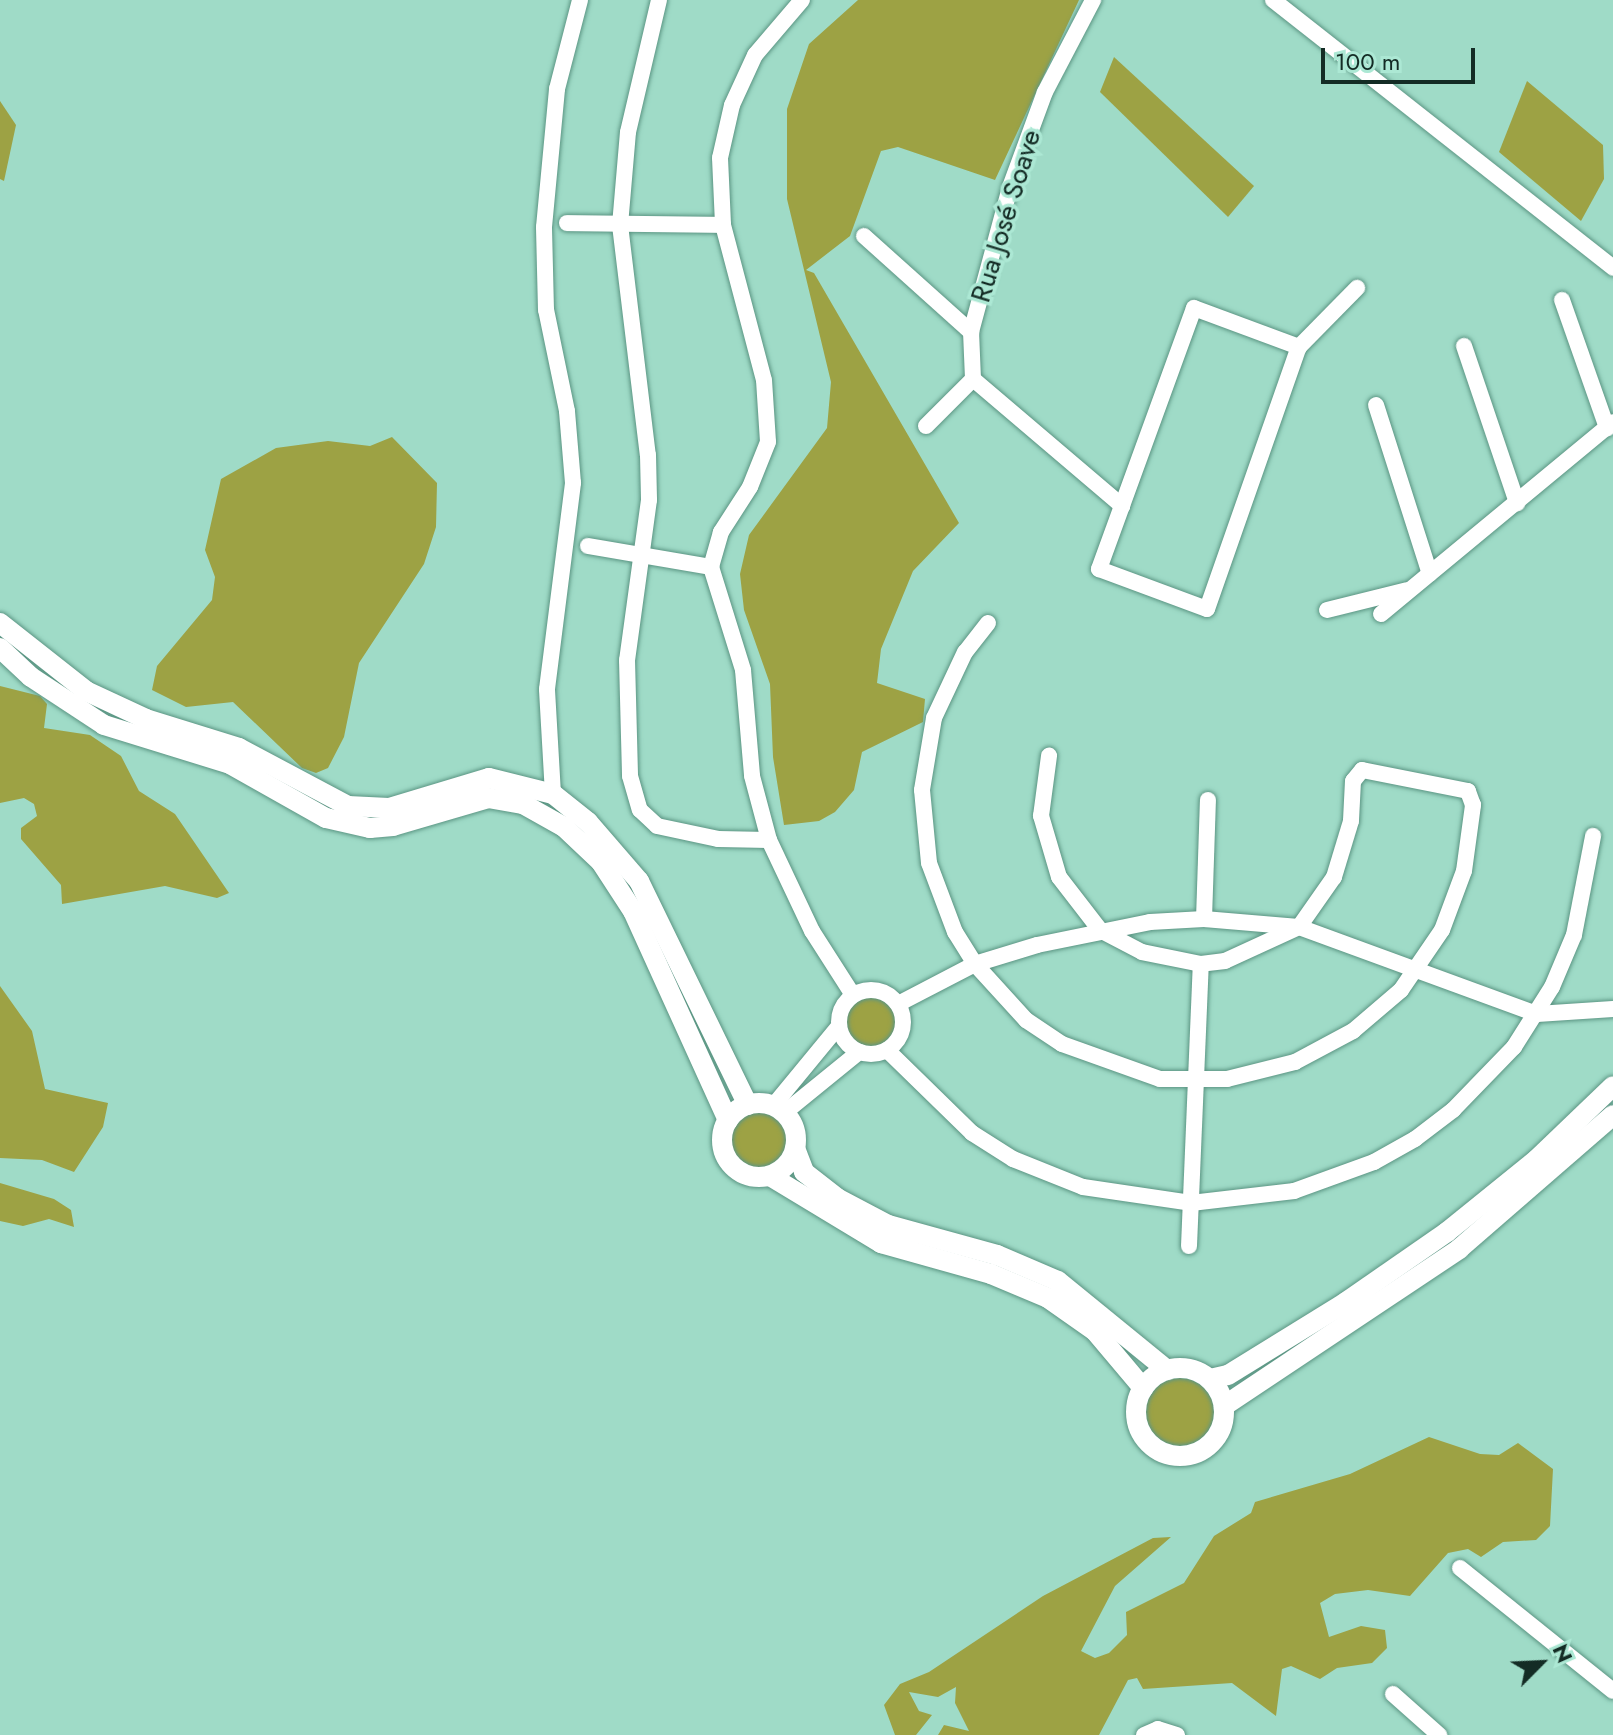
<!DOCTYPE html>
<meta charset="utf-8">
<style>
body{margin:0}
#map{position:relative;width:1613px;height:1735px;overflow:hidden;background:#9fdbc7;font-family:Jost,sans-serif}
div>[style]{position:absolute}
.green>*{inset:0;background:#9da244}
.round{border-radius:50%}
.roads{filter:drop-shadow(0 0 2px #5b9583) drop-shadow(0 0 2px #5b9583)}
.minor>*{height:16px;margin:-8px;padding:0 8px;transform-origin:8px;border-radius:8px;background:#fff}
.minor>.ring{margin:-8px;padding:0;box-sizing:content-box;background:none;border:16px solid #fff;border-radius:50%}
.major>*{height:20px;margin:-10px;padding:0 10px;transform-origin:10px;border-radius:10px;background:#fff}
.major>.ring{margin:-10px;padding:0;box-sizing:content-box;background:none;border:20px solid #fff;border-radius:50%}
span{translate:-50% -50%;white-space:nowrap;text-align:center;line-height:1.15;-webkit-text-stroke:7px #ace8d4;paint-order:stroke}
.street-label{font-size:28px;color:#142c25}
.north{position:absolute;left:1501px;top:1623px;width:80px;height:80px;-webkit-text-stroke:6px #ace8d4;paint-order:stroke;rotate:66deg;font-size:22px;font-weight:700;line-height:32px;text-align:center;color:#142c25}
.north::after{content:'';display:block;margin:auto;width:28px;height:36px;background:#142c25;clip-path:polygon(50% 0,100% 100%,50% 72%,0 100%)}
.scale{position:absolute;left:1321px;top:48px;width:154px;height:36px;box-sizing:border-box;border:4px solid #142c25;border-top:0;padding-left:10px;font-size:24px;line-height:28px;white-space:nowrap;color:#142c25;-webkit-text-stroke:6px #ace8d4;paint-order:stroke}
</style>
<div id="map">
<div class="green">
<div style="clip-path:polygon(858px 0,1079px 0,995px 180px,898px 147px,881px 151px,850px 236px,806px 270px,814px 273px,959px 523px,913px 571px,881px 649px,877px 683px,925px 699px,923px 722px,862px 752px,854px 790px,835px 812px,819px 821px,784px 825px,773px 757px,770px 684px,744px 610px,740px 574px,749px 535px,827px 428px,831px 382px,787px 199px,787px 109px,809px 44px)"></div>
<div style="clip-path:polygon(1114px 57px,1254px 186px,1228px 217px,1100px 92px)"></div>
<div style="clip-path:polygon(1527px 81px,1603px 145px,1604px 179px,1581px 221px,1499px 152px)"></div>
<div style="clip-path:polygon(0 101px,16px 125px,4px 181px,0 179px)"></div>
<div style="clip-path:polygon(392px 437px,437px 483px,436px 527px,424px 564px,359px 663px,344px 737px,328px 768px,316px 773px,302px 768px,233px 702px,186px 707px,152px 690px,157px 666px,212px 600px,215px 577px,205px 550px,221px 479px,276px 448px,328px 441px,370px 446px)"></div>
<div style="clip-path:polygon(0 686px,40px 696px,47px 704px,44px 728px,90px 735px,121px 756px,139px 791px,175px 814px,229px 893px,217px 898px,165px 886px,62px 904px,61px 885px,21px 839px,21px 828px,37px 816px,34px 804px,24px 798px,0 803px)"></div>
<div style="clip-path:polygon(0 986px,32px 1031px,45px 1089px,108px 1103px,103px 1127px,74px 1172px,42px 1160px,0 1158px)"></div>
<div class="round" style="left:846px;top:997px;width:50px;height:50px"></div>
<div class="round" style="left:731px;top:1112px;width:56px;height:56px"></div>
<div style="clip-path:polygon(0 1183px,54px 1199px,71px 1210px,74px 1227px,49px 1219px,23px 1226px,0 1221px)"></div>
<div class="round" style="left:1146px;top:1378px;width:68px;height:68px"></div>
<div style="clip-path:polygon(1429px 1437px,1480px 1454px,1499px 1455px,1518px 1443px,1553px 1469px,1550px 1526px,1536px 1540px,1503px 1542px,1481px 1557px,1468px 1549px,1448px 1553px,1410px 1596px,1368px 1590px,1335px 1594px,1320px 1603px,1329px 1637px,1361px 1626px,1385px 1630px,1387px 1648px,1372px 1663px,1337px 1668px,1320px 1679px,1291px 1666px,1282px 1669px,1276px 1716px,1232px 1683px,1143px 1689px,1137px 1678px,1128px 1680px,1099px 1735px,938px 1735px,944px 1725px,969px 1731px,955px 1703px,956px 1687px,938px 1697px,909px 1692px,919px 1711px,932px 1715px,916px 1735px,895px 1735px,884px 1705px,900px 1684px,929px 1672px,1043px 1596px,1153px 1538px,1171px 1537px,1115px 1586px,1081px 1651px,1095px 1658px,1109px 1653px,1127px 1635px,1126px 1612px,1184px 1583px,1214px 1536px,1251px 1513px,1255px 1502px,1350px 1474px)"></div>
</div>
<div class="roads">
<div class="minor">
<div style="left:659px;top:0;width:136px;rotate:103.2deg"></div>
<div style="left:628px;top:132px;width:93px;rotate:94.9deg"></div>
<div style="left:620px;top:225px;width:232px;rotate:83.1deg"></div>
<div style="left:648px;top:455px;width:45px;rotate:88.7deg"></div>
<div style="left:649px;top:500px;width:162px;rotate:97.8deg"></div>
<div style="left:627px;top:660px;width:116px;rotate:88.5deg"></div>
<div style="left:630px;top:776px;width:35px;rotate:74deg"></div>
<div style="left:640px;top:810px;width:23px;rotate:43deg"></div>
<div style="left:657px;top:826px;width:62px;rotate:12deg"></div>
<div style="left:718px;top:839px;width:51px;rotate:1.1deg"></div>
<div style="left:802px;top:0;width:72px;rotate:130.5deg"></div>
<div style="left:755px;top:55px;width:55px;rotate:114.7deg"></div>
<div style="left:732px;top:105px;width:54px;rotate:102.8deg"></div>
<div style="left:720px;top:158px;width:67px;rotate:87.4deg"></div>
<div style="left:723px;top:225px;width:160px;rotate:75.2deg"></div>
<div style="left:764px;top:380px;width:62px;rotate:86.3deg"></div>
<div style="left:768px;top:442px;width:48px;rotate:111.8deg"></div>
<div style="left:750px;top:487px;width:54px;rotate:122.8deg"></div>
<div style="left:721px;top:532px;width:36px;rotate:106deg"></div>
<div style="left:711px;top:567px;width:108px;rotate:72.7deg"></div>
<div style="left:743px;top:670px;width:106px;rotate:85.1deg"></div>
<div style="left:752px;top:776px;width:66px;rotate:75.1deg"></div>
<div style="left:769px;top:840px;width:101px;rotate:64.7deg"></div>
<div style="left:812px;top:931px;width:76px;rotate:57.4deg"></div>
<div style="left:1273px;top:0;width:433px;rotate:38.2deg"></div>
<div style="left:567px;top:223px;width:156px;rotate:0.7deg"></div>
<div style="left:864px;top:236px;width:144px;rotate:41.9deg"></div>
<div style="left:1562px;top:300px;width:136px;rotate:70.6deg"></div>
<div style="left:1464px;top:346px;width:166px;rotate:71.3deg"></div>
<div style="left:1299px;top:347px;width:112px;rotate:-159.6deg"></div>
<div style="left:1194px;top:308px;width:278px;rotate:110deg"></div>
<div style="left:1099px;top:569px;width:115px;rotate:20.3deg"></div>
<div style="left:1207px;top:609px;width:278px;rotate:-70.7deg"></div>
<div style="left:1299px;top:347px;width:83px;rotate:-45.5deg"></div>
<div style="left:973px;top:379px;width:196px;rotate:40.4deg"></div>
<div style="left:1376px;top:405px;width:177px;rotate:72.3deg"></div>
<div style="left:926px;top:426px;width:66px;rotate:-45deg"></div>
<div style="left:973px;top:379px;width:47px;rotate:-92.4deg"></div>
<div style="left:971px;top:332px;width:150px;rotate:-74.9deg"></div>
<div style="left:1010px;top:187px;width:101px;rotate:-69.8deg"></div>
<div style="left:1045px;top:92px;width:104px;rotate:-62.4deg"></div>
<div style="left:588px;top:546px;width:125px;rotate:9.7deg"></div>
<div style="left:1327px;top:610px;width:82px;rotate:-14deg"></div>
<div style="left:1381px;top:614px;width:301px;rotate:-39.6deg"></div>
<div style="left:988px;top:623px;width:37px;rotate:128deg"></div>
<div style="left:965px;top:652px;width:73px;rotate:115.2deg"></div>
<div style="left:934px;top:718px;width:73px;rotate:99.5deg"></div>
<div style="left:922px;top:790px;width:73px;rotate:84.5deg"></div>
<div style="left:929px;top:863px;width:74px;rotate:69.4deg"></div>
<div style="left:955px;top:932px;width:38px;rotate:58deg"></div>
<div style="left:975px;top:964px;width:76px;rotate:47.7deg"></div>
<div style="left:1026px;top:1020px;width:43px;rotate:33.7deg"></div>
<div style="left:1062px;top:1044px;width:104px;rotate:19.7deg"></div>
<div style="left:1160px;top:1079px;width:67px"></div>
<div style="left:1227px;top:1079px;width:70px;rotate:-14deg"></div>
<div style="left:1295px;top:1062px;width:66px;rotate:-28.1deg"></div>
<div style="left:1353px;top:1031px;width:63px;rotate:-40.5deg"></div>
<div style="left:1401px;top:990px;width:73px;rotate:-55.7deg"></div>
<div style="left:1442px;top:930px;width:63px;rotate:-69.6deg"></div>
<div style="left:1464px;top:871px;width:67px;rotate:-82.2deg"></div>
<div style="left:1473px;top:805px;width:15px;rotate:-110deg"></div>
<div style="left:1468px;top:791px;width:108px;rotate:-168.8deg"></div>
<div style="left:1362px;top:770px;width:14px;rotate:129deg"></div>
<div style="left:1353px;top:781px;width:40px;rotate:92.9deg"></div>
<div style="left:1351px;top:821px;width:59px;rotate:106.9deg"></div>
<div style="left:1334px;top:877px;width:61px;rotate:125deg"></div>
<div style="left:1299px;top:927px;width:81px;rotate:155.3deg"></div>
<div style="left:1225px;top:961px;width:24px;rotate:173deg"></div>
<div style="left:1201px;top:964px;width:60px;rotate:-168.5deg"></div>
<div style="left:1142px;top:952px;width:47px;rotate:-152.4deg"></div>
<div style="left:1100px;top:930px;width:67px;rotate:-127.7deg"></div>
<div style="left:1059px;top:877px;width:64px;rotate:-106.4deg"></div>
<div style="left:1041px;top:816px;width:61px;rotate:-82.4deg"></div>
<div style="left:553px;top:794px;width:105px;rotate:-93.3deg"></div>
<div style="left:547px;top:689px;width:208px;rotate:-82.8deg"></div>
<div style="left:573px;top:483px;width:72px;rotate:-94.8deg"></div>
<div style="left:567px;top:411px;width:103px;rotate:-101.7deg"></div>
<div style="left:546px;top:310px;width:83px;rotate:-91.4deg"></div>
<div style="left:544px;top:227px;width:139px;rotate:-84.6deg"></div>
<div style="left:557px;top:89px;width:92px;rotate:-75.5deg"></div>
<div style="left:1204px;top:919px;width:119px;rotate:-88.1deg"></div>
<div class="ring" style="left:839px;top:990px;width:48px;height:48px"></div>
<div style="left:898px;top:1004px;width:87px;rotate:-27.5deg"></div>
<div style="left:975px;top:964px;width:65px;rotate:-17deg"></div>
<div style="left:1037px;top:945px;width:115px;rotate:-11.5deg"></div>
<div style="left:1150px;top:922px;width:54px;rotate:-3.2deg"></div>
<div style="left:1204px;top:919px;width:95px;rotate:4.8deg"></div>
<div style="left:1299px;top:927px;width:253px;rotate:20.1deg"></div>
<div style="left:1537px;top:1014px;width:76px;rotate:-3.8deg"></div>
<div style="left:887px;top:1050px;width:119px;rotate:44.3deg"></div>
<div style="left:972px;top:1133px;width:49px;rotate:32.4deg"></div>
<div style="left:1013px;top:1159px;width:75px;rotate:21.8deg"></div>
<div style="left:1083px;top:1187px;width:109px;rotate:8.4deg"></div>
<div style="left:1191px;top:1203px;width:104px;rotate:-6.6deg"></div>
<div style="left:1294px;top:1191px;width:85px;rotate:-19.9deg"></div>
<div style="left:1374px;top:1162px;width:47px;rotate:-29.3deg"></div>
<div style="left:1415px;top:1139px;width:48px;rotate:-37.3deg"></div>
<div style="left:1453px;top:1110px;width:88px;rotate:-45.9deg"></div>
<div style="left:1514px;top:1047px;width:71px;rotate:-57.7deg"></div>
<div style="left:1552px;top:987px;width:56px;rotate:-67.1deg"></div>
<div style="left:1574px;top:935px;width:101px;rotate:-79.1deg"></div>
<div style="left:773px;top:1106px;width:104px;rotate:-50.5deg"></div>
<div style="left:784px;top:1113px;width:97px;rotate:-39.1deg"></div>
<div style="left:1189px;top:1246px;width:282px;rotate:-87.6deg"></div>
<div style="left:1460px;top:1568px;width:196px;rotate:38.8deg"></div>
<div style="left:1393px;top:1694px;width:62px;rotate:41.7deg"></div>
<div style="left:1144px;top:1735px;width:15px;rotate:-23deg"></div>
<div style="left:1158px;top:1729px;width:20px;rotate:18deg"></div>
</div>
<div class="major">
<div style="left:0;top:623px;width:110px;rotate:38.3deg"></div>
<div style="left:86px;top:691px;width:66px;rotate:25deg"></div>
<div style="left:146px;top:719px;width:97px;rotate:17.3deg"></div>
<div style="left:239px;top:748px;width:123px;rotate:28deg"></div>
<div style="left:348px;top:806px;width:41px;rotate:2.8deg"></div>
<div style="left:389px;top:808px;width:104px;rotate:-16.7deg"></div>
<div style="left:489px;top:778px;width:66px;rotate:14deg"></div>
<div style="left:553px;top:794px;width:45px;rotate:38.7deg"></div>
<div style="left:588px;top:822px;width:78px;rotate:49.2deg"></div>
<div style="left:639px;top:881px;width:249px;rotate:64.1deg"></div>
<div style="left:0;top:648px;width:42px;rotate:43.1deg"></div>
<div style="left:31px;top:677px;width:87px;rotate:33.3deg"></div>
<div style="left:104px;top:725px;width:132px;rotate:17.2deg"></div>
<div style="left:230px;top:764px;width:110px;rotate:29.4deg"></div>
<div style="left:326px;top:818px;width:45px;rotate:12.8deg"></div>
<div style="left:370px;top:828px;width:23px;rotate:-5deg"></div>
<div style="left:393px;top:826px;width:99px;rotate:-16.4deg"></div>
<div style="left:488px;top:798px;width:36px;rotate:10deg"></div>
<div style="left:523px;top:804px;width:47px;rotate:29.3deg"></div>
<div style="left:564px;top:827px;width:51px;rotate:43.4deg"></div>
<div style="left:601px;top:862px;width:59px;rotate:56.9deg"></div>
<div style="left:633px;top:911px;width:230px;rotate:65.6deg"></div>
<div class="ring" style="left:722px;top:1103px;width:54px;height:54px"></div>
<div style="left:795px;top:1148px;width:26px;rotate:69deg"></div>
<div style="left:804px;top:1172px;width:42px;rotate:38.2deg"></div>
<div style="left:837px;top:1198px;width:58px;rotate:27.9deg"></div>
<div style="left:888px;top:1225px;width:113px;rotate:15.4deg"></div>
<div style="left:997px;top:1255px;width:66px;rotate:23.1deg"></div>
<div style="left:1058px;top:1281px;width:141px;rotate:39.2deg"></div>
<div style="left:770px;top:1176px;width:130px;rotate:31.1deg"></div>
<div style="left:881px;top:1243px;width:114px;rotate:15.7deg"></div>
<div style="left:991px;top:1274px;width:62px;rotate:22.8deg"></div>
<div style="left:1048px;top:1298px;width:57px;rotate:35.1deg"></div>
<div style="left:1095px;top:1331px;width:75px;rotate:49.9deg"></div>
<div class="ring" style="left:1136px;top:1368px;width:68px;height:68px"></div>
<div style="left:1210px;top:1379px;width:18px;rotate:-13deg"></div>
<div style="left:1228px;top:1375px;width:139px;rotate:-31.7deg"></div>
<div style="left:1346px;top:1302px;width:123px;rotate:-34.7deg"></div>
<div style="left:1447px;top:1232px;width:116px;rotate:-39deg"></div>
<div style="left:1537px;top:1159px;width:105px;rotate:-43.8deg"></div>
<div style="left:1224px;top:1406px;width:283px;rotate:-33.7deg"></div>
<div style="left:1459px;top:1249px;width:204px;rotate:-41deg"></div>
</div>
</div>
<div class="street-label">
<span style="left:1006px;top:216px;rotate:-73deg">Rua José Soave</span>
</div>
<div class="north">N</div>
<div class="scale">100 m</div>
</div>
